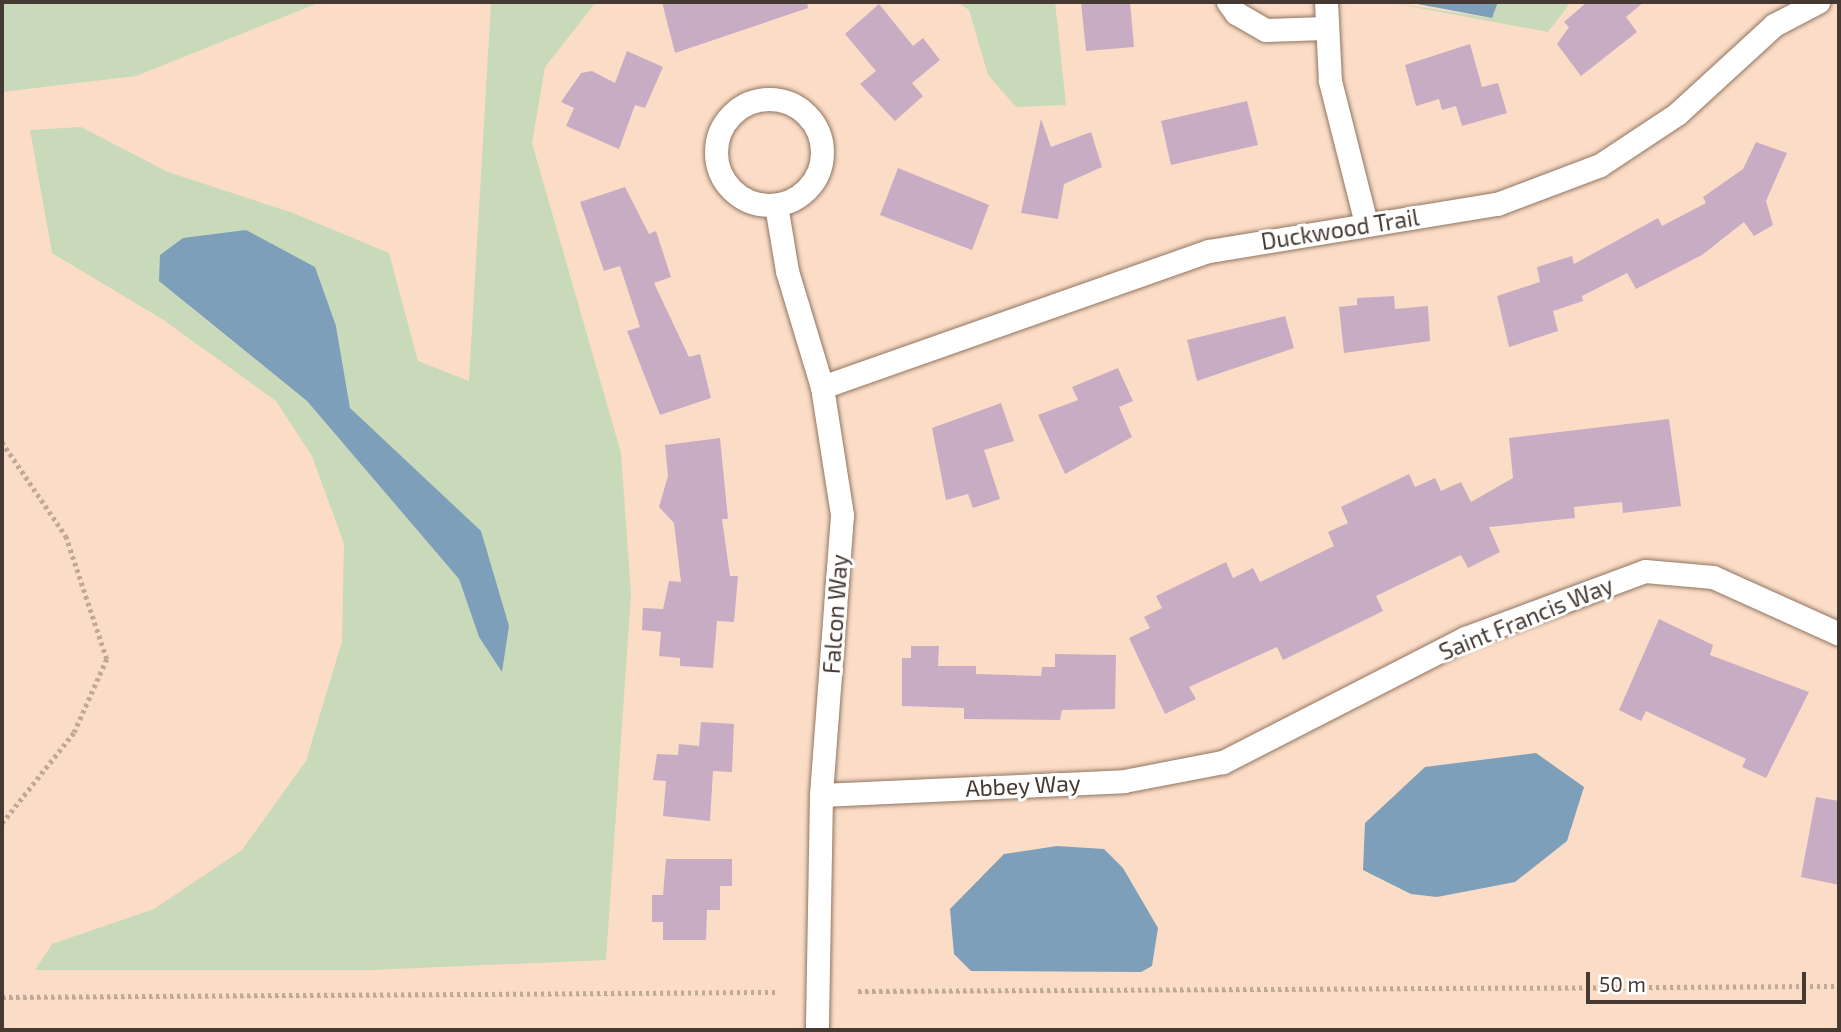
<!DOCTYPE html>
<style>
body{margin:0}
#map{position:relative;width:1841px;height:1032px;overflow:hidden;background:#fbddc7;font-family:"Exo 2",sans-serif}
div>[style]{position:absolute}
.green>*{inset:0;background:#c8dab9}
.water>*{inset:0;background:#7d9fba}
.building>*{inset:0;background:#c8acc3}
.path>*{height:4.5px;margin-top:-2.25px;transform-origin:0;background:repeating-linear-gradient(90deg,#c1a997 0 3.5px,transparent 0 7px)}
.roads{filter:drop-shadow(0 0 2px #907561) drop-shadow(0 0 2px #907561)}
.street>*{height:23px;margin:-11.5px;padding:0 11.5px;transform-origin:11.5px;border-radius:11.5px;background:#fff}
.street>.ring{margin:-11.5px;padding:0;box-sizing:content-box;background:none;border:23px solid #fff;border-radius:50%}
span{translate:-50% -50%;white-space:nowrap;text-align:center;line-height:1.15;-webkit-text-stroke:6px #fff;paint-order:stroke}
.street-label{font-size:23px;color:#453931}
.frame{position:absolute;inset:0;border:4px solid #453931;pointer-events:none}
.scale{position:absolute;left:1586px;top:972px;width:220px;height:32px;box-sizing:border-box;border:4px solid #453931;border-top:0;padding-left:9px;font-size:21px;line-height:24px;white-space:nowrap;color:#453931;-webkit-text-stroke:5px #fff;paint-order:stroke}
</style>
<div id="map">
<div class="green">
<div style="clip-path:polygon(2px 2px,321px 2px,136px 76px,2px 92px)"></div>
<div style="clip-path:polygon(evenodd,491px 2px,596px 2px,545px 67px,532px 143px,621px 453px,631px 594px,606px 960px,372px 970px,35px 970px,52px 944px,154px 909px,242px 850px,306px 761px,342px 641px,344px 544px,312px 456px,276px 401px,162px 319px,52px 253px,30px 130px,81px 127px,168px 172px,293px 213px,389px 253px,418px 361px,469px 381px,491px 2px,189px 306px,336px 326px,350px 408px,402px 462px,509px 626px,502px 671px,479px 637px,459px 579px,307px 401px,189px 306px)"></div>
<div style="clip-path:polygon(957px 2px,1055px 2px,1066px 105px,1016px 107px,988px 75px,969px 10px)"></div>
<div style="clip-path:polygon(1387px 2px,1491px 18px,1498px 2px,1571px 2px,1548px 32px)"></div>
</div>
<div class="water">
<div style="clip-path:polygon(1407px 2px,1498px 2px,1492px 18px)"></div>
<div style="clip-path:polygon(246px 230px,315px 267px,336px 326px,350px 408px,481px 531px,509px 626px,502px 672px,479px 637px,459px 579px,307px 401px,159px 281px,160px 255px,183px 238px)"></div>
<div style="clip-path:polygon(1536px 753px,1584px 787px,1567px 841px,1515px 882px,1437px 897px,1411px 894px,1363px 870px,1365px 823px,1425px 767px)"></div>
<div style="clip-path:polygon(1057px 846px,1104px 849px,1123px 868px,1158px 928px,1152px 966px,1141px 972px,971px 971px,954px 954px,950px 909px,1004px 854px)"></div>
</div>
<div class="building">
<div style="clip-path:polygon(662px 2px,807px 2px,808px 8px,675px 53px)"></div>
<div style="clip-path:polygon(1081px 2px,1130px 2px,1134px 47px,1086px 51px)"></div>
<div style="clip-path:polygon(1587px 2px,1644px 2px,1626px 17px,1637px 32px,1581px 76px,1557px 44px,1569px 27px,1564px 22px)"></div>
<div style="clip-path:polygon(879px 4px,913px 46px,923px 38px,940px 60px,912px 83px,923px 96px,895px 121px,860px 84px,876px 71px,845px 34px)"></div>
<div style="clip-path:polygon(1470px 44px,1482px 87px,1498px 83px,1507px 113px,1462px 126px,1456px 106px,1442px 110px,1439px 99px,1416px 106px,1405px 65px)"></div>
<div style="clip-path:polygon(627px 51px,663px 67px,645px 108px,635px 105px,619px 149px,566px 126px,574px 108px,561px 102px,581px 73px,592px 71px,615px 83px)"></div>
<div style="clip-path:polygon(1247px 101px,1258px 145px,1171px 165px,1161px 121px)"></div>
<div style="clip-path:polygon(1041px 119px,1051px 147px,1091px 132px,1102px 167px,1064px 184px,1058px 219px,1021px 213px)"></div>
<div style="clip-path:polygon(1756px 142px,1787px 153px,1766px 201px,1773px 225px,1754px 236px,1744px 222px,1702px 255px,1636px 289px,1627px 273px,1582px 296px,1583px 301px,1553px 311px,1558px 331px,1509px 347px,1497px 296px,1540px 282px,1537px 267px,1572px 256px,1574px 264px,1658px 218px,1662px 226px,1706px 203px,1703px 197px,1743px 169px)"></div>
<div style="clip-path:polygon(898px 168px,989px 205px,972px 250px,880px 215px)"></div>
<div style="clip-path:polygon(625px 187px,649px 234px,656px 231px,671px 277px,654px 283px,689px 357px,700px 354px,711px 398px,660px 415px,627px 331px,640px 327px,620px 266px,604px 271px,580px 202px)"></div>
<div style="clip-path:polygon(1394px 296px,1395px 309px,1428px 306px,1430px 341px,1344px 353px,1339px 307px,1357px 305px,1357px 298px)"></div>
<div style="clip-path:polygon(1285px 316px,1294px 348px,1197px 381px,1187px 340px)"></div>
<div style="clip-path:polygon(1118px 368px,1133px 401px,1119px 407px,1132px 437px,1065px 474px,1038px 415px,1078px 400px,1072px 387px)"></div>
<div style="clip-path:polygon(1001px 403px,1014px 441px,984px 450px,1000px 499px,973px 508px,968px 494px,946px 500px,932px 428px)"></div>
<div style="clip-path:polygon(1669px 419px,1681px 506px,1623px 513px,1622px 502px,1574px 507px,1575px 518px,1489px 527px,1500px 552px,1468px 568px,1461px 555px,1376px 596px,1383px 611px,1316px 644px,1283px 660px,1277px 647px,1189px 687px,1196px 699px,1165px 714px,1129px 638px,1150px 628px,1144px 617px,1162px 608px,1156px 596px,1226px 562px,1233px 578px,1253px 568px,1260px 582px,1334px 546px,1328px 532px,1348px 523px,1341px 507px,1409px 474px,1415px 487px,1435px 478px,1441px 491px,1461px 482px,1471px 502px,1513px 478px,1509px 438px)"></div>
<div style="clip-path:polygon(720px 438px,728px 519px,722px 519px,730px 576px,738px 576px,734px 622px,717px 621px,713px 668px,680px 666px,680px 658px,659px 656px,661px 632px,642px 630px,643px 608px,663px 609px,669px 581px,681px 582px,674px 523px,659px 507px,668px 476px,665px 445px)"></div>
<div style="clip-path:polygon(1659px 619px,1713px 645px,1710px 655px,1809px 692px,1766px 778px,1742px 767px,1746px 759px,1646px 711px,1641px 721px,1619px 710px)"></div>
<div style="clip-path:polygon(911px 646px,939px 646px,938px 666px,976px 666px,976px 674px,1041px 676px,1042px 667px,1055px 667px,1055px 654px,1116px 655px,1115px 709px,1062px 710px,1060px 720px,964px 719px,964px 708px,902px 706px,902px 658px,911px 658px)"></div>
<div style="clip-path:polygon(701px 722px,734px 724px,732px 772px,713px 771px,710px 821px,663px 816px,666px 781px,653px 780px,657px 754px,678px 755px,679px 744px,699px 746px)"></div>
<div style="clip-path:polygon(1816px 797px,1839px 801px,1839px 885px,1801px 877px)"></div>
<div style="clip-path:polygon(666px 859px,732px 859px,732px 886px,720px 886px,720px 910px,707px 910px,706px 940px,663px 940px,663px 922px,652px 922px,652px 895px,663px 895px)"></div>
</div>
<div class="path">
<div style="left:2px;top:442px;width:114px;rotate:55.8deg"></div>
<div style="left:66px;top:536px;width:130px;rotate:71.6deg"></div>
<div style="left:107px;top:659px;width:81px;rotate:114deg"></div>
<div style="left:74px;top:733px;width:116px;rotate:128.4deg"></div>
<div style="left:858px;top:991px;width:981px;rotate:-0.29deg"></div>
<div style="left:2px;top:997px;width:776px;rotate:-0.37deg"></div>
</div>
<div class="roads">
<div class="street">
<div style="left:1228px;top:2px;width:14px;rotate:54deg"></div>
<div style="left:1236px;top:13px;width:34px;rotate:30deg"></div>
<div style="left:1266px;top:30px;width:59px;rotate:-1.9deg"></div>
<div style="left:1326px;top:2px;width:79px;rotate:87.1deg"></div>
<div style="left:1330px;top:81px;width:146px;rotate:75.8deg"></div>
<div class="ring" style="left:716px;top:99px;width:83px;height:83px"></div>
<div style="left:776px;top:205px;width:67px;rotate:80.5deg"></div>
<div style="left:787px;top:271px;width:121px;rotate:73.2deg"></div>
<div style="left:822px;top:387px;width:130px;rotate:81.1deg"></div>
<div style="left:842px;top:515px;width:281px;rotate:94.3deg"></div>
<div style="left:821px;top:795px;width:235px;rotate:91deg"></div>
<div style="left:822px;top:387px;width:410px;rotate:-19.4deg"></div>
<div style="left:1209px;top:251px;width:292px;rotate:-9.3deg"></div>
<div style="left:1497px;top:204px;width:110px;rotate:-20.7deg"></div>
<div style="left:1600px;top:165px;width:92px;rotate:-33.5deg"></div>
<div style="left:1677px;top:114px;width:132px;rotate:-42.5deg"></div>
<div style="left:1774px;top:25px;width:50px;rotate:-27.6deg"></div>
<div style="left:821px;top:795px;width:303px;rotate:-2.6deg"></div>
<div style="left:1124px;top:781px;width:101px;rotate:-10.9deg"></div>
<div style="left:1223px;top:762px;width:272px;rotate:-27.1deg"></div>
<div style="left:1465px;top:638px;width:192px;rotate:-20.4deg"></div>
<div style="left:1645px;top:571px;width:68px;rotate:5deg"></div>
<div style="left:1713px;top:577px;width:138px;rotate:24.3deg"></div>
</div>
</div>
<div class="street-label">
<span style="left:1340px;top:229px;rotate:-9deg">Duckwood Trail</span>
<span style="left:835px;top:614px;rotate:-86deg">Falcon Way</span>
<span style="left:1526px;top:618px;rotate:-22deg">Saint Francis Way</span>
<span style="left:1023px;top:785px;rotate:-3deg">Abbey Way</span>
</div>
<div class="frame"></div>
<div class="scale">50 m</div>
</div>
